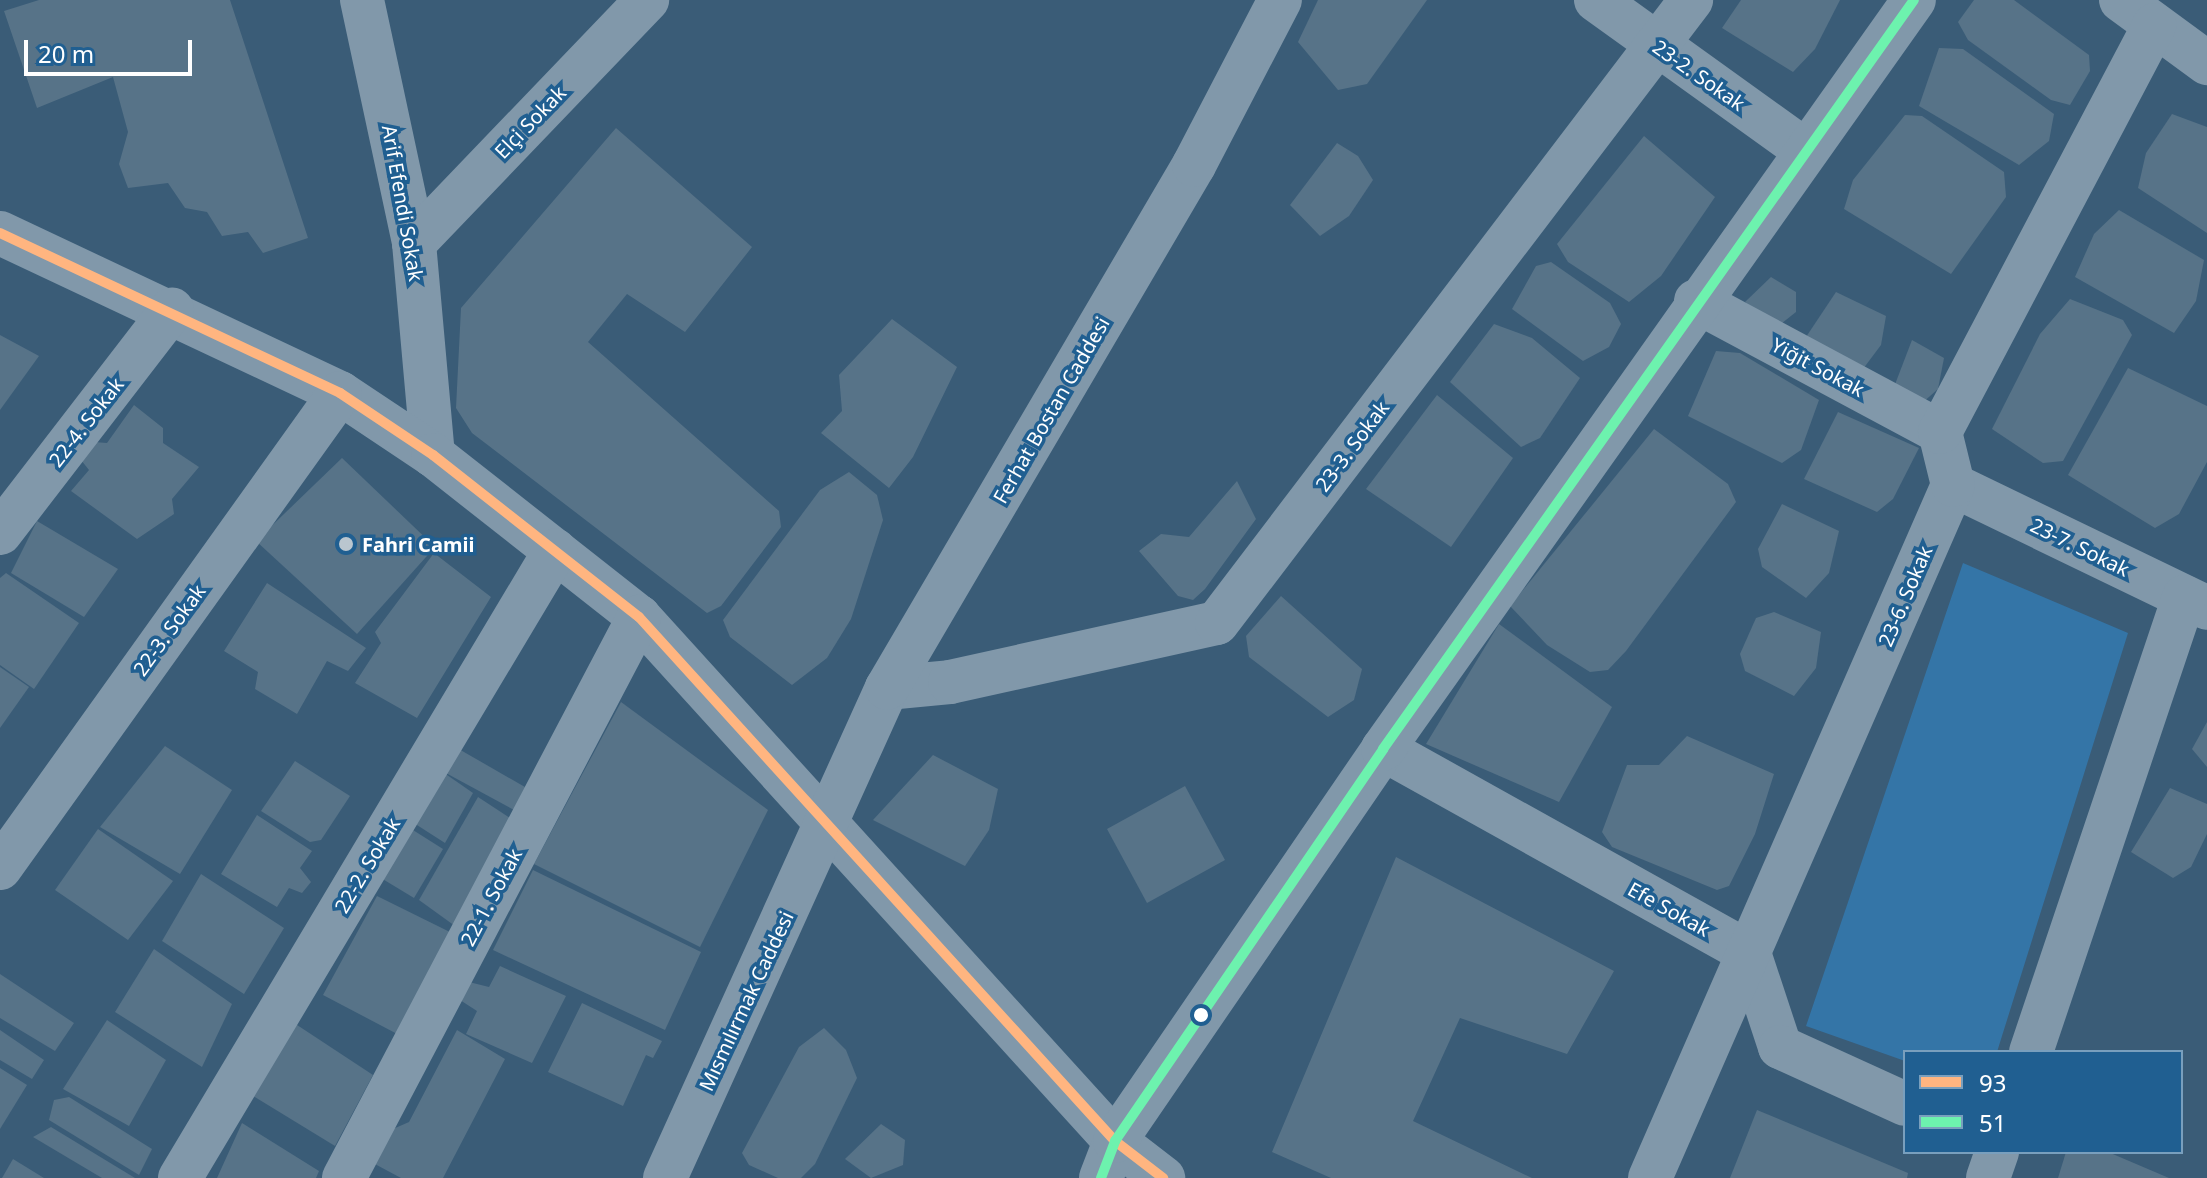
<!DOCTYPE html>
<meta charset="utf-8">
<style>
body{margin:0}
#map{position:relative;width:2207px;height:1178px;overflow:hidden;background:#3a5c77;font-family:"Noto Sans",sans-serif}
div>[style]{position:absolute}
.green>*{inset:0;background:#3475a7}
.building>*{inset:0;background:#577388}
.street>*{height:44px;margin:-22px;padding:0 22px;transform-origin:22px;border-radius:22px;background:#8198aa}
.bus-1>*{height:10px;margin:-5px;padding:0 5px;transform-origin:5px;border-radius:5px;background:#ffb580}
.bus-2>*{height:10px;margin:-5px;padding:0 5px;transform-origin:5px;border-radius:5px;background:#6df2ae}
.dots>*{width:22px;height:22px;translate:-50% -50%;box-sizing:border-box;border:4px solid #205f91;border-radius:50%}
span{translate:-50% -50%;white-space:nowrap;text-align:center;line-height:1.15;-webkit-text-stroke:7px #205f91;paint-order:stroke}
.street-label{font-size:20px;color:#fff}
.poi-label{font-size:20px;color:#fff;font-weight:700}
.left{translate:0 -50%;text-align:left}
.legend{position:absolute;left:1903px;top:1050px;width:280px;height:104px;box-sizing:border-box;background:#205f91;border:2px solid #799fbd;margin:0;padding:10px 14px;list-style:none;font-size:24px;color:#fff}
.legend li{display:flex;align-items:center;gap:16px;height:40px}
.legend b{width:40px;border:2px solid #799fbd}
.scale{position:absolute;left:24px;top:40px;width:168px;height:36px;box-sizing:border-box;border:4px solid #fff;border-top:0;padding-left:10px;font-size:24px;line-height:28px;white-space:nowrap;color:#fff;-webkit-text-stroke:6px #205f91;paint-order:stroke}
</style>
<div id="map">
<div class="green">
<div style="clip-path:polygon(1963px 563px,2128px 633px,1997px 1052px,1905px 1052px,1905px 1061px,1806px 1026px)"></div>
</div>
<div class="building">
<div style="clip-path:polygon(39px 0,230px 0,308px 238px,263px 253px,248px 232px,222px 236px,207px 212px,185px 208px,168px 183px,128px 188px,119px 164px,128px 132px,113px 77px,37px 108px,4px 11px)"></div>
<div style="clip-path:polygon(1318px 0,1427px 0,1367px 84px,1338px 90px,1298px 42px)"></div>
<div style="clip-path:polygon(1741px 0,1840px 0,1815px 49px,1793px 72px,1722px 28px)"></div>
<div style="clip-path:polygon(1974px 0,2014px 0,2089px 55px,2090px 71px,2070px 105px,2051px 100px,1968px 40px,1958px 22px)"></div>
<div style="clip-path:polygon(1939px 48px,1963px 49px,2054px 114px,2049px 141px,2019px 165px,1919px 106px)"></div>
<div style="clip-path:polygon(2172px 114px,2207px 127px,2207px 233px,2138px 188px,2146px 153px)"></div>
<div style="clip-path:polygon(1905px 115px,1922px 116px,2004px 172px,2006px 197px,1951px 274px,1844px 209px,1853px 180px)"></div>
<div style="clip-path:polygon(616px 128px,752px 247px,685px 332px,627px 294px,588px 342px,779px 511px,781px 527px,721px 606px,707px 613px,472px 433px,456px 408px,461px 308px)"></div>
<div style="clip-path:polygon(1644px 136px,1715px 197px,1661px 276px,1629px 302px,1568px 262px,1557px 244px)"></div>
<div style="clip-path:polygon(1337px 143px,1358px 156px,1373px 180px,1349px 216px,1320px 236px,1290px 205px)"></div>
<div style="clip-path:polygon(2119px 210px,2204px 260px,2196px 301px,2174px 333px,2075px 277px,2094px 234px)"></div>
<div style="clip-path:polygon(1551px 262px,1610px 303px,1621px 324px,1609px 347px,1583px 361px,1512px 309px,1536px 266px)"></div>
<div style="clip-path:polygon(1771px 277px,1796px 292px,1796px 312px,1777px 327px,1745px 302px)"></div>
<div style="clip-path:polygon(1836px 292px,1886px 316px,1881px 345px,1863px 369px,1806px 337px)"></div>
<div style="clip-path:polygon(2070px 299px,2123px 320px,2132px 335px,2063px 461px,2043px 463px,1992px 429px,2040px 334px)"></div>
<div style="clip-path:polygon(892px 319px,957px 367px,913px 457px,889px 488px,821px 433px,842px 411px,839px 375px)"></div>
<div style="clip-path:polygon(1494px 324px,1532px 338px,1580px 378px,1540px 438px,1521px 447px,1450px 382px)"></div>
<div style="clip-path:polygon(0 335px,39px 356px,0 410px)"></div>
<div style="clip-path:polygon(1912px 340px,1944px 358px,1938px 389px,1921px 404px,1894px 387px)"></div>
<div style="clip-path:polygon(1716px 351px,1740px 353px,1819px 400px,1801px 450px,1782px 463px,1688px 416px)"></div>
<div style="clip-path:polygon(2128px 368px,2207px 406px,2207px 462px,2179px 514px,2155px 528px,2068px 475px)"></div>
<div style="clip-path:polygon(1437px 395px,1513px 458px,1451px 547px,1366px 489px)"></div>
<div style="clip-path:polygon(134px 405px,163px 428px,163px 443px,199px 467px,172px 499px,174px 514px,137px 539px,71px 491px,89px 470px,81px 460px,94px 442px,107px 443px)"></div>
<div style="clip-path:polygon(1838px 412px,1919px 448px,1893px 499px,1877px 512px,1804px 479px)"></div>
<div style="clip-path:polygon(1654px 429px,1728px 484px,1736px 502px,1626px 651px,1608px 670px,1590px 672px,1547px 645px,1510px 606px)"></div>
<div style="clip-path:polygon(342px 458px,435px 547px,357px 634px,256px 541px)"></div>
<div style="clip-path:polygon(849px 472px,877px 495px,883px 520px,851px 619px,827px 658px,792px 685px,730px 637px,723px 620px,820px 490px)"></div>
<div style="clip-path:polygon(1237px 481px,1256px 519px,1205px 589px,1193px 600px,1178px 596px,1139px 551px,1161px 534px,1189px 537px)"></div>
<div style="clip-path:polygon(1782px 504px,1839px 531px,1829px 573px,1806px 598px,1762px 567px,1758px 549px)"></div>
<div style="clip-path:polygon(37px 521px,118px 569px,84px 617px,11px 573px)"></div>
<div style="clip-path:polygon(434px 553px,491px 597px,417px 718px,355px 683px,381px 643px,375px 632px)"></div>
<div style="clip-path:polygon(6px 573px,79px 623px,34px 689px,0 665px,0 578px)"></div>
<div style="clip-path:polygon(267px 583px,366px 648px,348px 671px,327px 661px,297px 714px,255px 689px,258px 672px,224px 651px)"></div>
<div style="clip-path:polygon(1281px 596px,1362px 669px,1354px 700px,1328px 717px,1249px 657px,1246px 636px)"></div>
<div style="clip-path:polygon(1774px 612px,1821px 632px,1816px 668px,1794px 696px,1745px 671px,1740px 654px,1756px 618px)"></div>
<div style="clip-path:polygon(1499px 624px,1612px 707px,1559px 802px,1426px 744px)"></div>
<div style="clip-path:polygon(0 667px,29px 687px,0 728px)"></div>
<div style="clip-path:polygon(621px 702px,768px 810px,700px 947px,534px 864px)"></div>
<div style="clip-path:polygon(2207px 722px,2207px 767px,2192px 749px)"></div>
<div style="clip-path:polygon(1687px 736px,1774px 774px,1755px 834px,1729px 886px,1717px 890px,1612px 847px,1602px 832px,1627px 765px,1659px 765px)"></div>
<div style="clip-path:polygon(165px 746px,232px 790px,180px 874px,100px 827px)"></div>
<div style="clip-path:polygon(457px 748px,525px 787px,514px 810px,444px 772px)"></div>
<div style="clip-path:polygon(933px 755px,998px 789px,989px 830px,965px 866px,873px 820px)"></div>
<div style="clip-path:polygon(295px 761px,350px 796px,321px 840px,310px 842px,261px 811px)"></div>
<div style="clip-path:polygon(437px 768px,473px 793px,445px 843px,406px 818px)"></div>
<div style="clip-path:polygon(1185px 786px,1225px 860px,1147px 903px,1107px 829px)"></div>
<div style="clip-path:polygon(2170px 788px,2207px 804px,2207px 834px,2191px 867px,2173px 878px,2131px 852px)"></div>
<div style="clip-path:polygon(478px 797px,516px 822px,455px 926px,419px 900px)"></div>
<div style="clip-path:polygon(257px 815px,312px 851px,300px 868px,311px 882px,302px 893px,289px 888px,277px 907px,221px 874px)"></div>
<div style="clip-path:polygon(405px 825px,443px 849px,414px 898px,376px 875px)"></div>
<div style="clip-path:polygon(98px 829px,173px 881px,128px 940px,55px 890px)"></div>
<div style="clip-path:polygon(1396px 857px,1614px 971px,1567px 1054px,1460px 1018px,1413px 1121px,1532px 1178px,1331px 1178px,1272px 1152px)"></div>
<div style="clip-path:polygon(533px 870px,701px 952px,665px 1030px,493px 950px)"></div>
<div style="clip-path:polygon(201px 874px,284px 928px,244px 994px,162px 941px)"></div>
<div style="clip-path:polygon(377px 896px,456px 935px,401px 1036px,323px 995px)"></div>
<div style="clip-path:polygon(154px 949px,232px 1004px,202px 1067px,115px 1012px)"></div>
<div style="clip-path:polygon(500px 966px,566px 996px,532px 1063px,466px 1034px,477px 1011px,460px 1000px,469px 982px,489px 987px)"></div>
<div style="clip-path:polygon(0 974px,74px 1023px,55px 1051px,0 1018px)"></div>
<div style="clip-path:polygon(582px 1003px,662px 1041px,653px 1058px,646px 1055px,623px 1106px,548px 1072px)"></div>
<div style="clip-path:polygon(107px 1020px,166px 1060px,129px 1126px,63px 1089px)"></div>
<div style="clip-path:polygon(291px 1021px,373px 1075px,335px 1146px,250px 1094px)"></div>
<div style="clip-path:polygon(824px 1028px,846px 1050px,857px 1078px,815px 1164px,801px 1178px,778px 1178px,749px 1165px,742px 1153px,799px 1047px)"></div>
<div style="clip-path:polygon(0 1030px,44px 1060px,32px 1079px,0 1060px)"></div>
<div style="clip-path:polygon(457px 1030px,505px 1059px,443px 1178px,401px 1178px,373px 1163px,393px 1129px,409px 1122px)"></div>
<div style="clip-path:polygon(0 1068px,27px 1085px,0 1129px)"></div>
<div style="clip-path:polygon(69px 1097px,152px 1149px,139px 1175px,49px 1120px,54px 1100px)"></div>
<div style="clip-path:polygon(1757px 1110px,1908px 1173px,1907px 1178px,1730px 1178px)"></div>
<div style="clip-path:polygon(242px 1123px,319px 1171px,316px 1178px,217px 1178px)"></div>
<div style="clip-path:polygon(881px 1124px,905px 1140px,903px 1165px,871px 1178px,845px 1159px)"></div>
<div style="clip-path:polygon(51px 1127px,135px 1178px,102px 1178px,33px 1137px)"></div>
<div style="clip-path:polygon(2066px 1152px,2108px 1152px,2169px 1178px,2058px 1178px)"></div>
<div style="clip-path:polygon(13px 1159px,44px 1178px,2px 1178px)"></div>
</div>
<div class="street">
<div style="left:362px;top:0;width:249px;rotate:77.9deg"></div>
<div style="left:414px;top:243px;width:213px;rotate:84.9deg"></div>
<div style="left:1596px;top:0;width:255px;rotate:35.7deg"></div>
<div style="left:2121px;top:0;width:107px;rotate:36.2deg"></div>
<div style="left:0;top:233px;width:376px;rotate:25.2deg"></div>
<div style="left:340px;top:393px;width:112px;rotate:33.7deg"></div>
<div style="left:433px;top:455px;width:262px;rotate:38.2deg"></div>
<div style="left:639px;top:617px;width:708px;rotate:47.75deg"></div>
<div style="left:1115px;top:1141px;width:61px;rotate:37.6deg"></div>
<div style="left:414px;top:243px;width:337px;rotate:-46.2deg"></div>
<div style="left:1696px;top:301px;width:277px;rotate:28.2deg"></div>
<div style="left:1953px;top:485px;width:282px;rotate:25.8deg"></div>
<div style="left:0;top:533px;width:282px;rotate:-52.4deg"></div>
<div style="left:887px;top:688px;width:63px;rotate:-5.4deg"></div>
<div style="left:950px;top:682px;width:273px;rotate:-12.5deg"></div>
<div style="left:1217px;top:623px;width:783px;rotate:-52.73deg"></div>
<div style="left:1383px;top:749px;width:419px;rotate:29.1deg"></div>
<div style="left:1749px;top:953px;width:99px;rotate:71.7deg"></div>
<div style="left:1780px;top:1047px;width:137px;rotate:24.5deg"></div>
<div style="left:0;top:868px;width:584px;rotate:-54.41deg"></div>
<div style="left:2031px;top:1052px;width:480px;rotate:-71.4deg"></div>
<div style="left:180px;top:1178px;width:731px;rotate:-59.12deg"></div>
<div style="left:344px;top:1178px;width:634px;rotate:-62.26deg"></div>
<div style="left:665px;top:1178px;width:538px;rotate:-65.63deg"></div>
<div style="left:887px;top:688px;width:606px;rotate:-59.59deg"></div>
<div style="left:1194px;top:165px;width:186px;rotate:-62.5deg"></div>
<div style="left:1101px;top:1178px;width:40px;rotate:-69deg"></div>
<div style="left:1115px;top:1141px;width:475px;rotate:-55.6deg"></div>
<div style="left:1383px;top:749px;width:918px;rotate:-54.67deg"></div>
<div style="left:1650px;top:1178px;width:756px;rotate:-66.38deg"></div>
<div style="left:1953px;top:485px;width:55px;rotate:-103.8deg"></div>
<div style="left:1940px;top:432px;width:460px;rotate:-62.2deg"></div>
<div style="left:1988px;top:1178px;width:28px;rotate:-71deg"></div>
</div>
<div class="bus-1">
<div style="left:0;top:233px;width:376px;rotate:25.2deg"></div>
<div style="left:340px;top:393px;width:112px;rotate:33.7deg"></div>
<div style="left:433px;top:455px;width:262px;rotate:38.2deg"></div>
<div style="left:639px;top:617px;width:708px;rotate:47.75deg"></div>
<div style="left:1115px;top:1141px;width:61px;rotate:37.6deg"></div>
</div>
<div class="bus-2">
<div style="left:1101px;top:1178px;width:40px;rotate:-69deg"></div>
<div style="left:1115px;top:1141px;width:475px;rotate:-55.6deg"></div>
<div style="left:1383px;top:749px;width:918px;rotate:-54.67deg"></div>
</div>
<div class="dots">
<div style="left:346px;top:544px;background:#bac6cf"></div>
<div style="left:1201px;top:1015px;background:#fff"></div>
</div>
<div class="street-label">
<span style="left:1699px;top:75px;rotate:35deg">23-2. Sokak</span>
<span style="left:530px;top:122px;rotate:-46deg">Elçi Sokak</span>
<span style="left:403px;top:203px;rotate:80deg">Arif Efendi Sokak</span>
<span style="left:1818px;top:367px;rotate:28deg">Yiğit Sokak</span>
<span style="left:1051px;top:410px;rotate:-60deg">Ferhat Bostan Caddesi</span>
<span style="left:86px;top:422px;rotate:-52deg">22-4. Sokak</span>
<span style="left:1352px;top:446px;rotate:-53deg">23-3. Sokak</span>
<span style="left:2080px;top:547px;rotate:26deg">23-7. Sokak</span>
<span style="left:1905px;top:596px;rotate:-67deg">23-6. Sokak</span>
<span style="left:169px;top:630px;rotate:-54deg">22-3. Sokak</span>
<span style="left:367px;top:865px;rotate:-59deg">22-2. Sokak</span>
<span style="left:491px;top:897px;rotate:-62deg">22-1. Sokak</span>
<span style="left:1669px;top:909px;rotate:29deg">Efe Sokak</span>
<span style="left:746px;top:1001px;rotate:-65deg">Mısmılırmak Caddesi</span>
</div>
<div class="poi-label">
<span class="left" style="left:362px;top:544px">Fahri Camii</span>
</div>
<ul class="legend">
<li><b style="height:10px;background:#ffb580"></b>93</li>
<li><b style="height:10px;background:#6df2ae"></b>51</li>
</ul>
<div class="scale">20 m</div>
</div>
